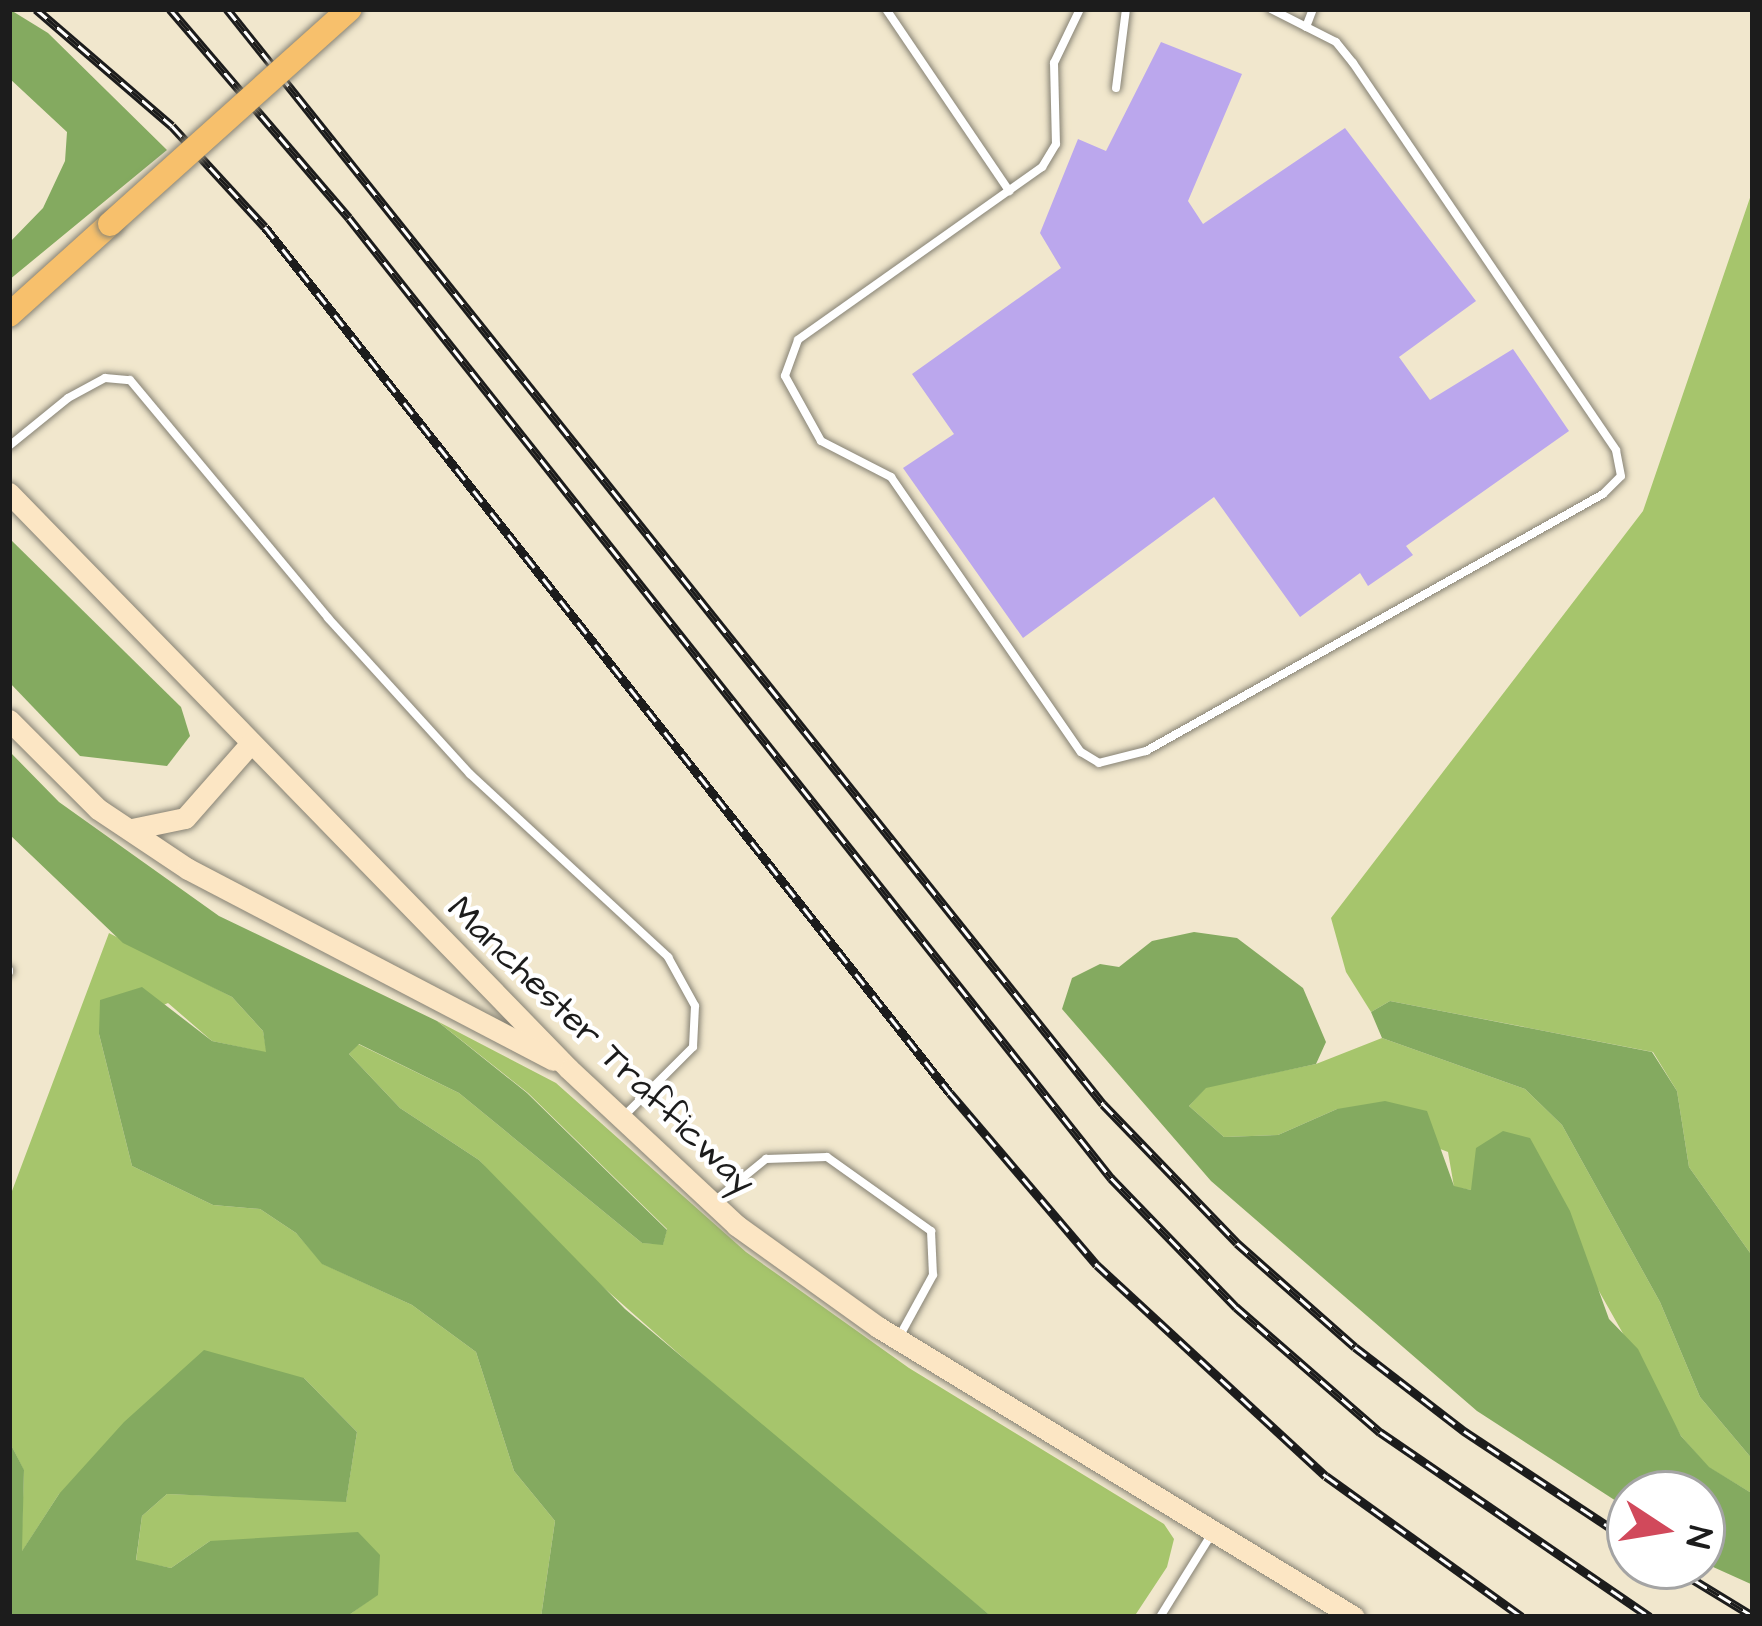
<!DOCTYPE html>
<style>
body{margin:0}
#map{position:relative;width:1762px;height:1626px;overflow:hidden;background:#f1e7cd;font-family:"Architects Daughter",sans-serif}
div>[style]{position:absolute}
.green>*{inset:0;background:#a6c56c}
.forest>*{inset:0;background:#84aa60}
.building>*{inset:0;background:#bba7ed}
.roads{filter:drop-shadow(0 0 3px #868274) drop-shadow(0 0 3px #868274)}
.service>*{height:8px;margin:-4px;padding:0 4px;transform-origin:4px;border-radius:4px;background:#fff}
.secondary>*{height:21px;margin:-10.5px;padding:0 10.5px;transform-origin:10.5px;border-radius:10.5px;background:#fce6c4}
.primary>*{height:24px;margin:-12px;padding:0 12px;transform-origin:12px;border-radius:12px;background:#f7c06c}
.rail>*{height:9px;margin-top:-4.5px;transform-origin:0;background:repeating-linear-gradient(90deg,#fff 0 14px,#1c1c1c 0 28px);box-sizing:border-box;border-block:3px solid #1c1c1c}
.bridges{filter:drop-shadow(0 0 3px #868274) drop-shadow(0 0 3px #868274)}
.primary-bridge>*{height:24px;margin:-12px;padding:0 12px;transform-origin:12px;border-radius:12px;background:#f7c06c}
span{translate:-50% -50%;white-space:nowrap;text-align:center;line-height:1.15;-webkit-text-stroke:9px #fff;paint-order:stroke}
.street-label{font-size:36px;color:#1c1c1c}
.frame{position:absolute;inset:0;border:12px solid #1c1c1c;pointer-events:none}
.north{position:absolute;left:1606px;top:1470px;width:120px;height:120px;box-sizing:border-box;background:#fff;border:3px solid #a4a4a4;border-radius:50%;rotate:102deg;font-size:33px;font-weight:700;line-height:48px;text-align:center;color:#1c1c1c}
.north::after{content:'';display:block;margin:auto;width:42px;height:54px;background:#d1495b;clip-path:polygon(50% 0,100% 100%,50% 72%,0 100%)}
</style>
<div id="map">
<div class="green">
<div style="clip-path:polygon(1753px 189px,1753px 1257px,1689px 1167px,1677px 1091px,1653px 1052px,1390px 1001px,1371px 1012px,1346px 972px,1331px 918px,1643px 511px)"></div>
<div style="clip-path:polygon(109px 933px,232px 997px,263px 1031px,267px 1053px,212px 1041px,168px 1003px,99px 1034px,132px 1166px,213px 1205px,260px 1209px,296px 1233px,323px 1264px,412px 1305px,476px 1352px,514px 1471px,555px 1521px,541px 1617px,346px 1617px,378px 1594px,210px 1541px,171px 1568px,136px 1561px,142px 1516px,167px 1494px,346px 1501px,357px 1432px,304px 1378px,59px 1494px,21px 1553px,24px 1471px,9px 1441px,9px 1199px)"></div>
<div style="clip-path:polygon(437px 1021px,556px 1083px,746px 1252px,909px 1368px,1164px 1524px,1174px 1539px,1167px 1567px,1134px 1617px,992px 1617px,816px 1475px,552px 1242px,479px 1160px,400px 1108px,349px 1054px,358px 1044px,459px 1093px,642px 1243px,663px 1244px,667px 1229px,528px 1093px)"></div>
<div style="clip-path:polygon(1382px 1038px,1525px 1089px,1562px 1125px,1660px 1302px,1700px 1397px,1753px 1460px,1753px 1494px,1708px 1467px,1681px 1436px,1591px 1277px,1471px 1190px,1454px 1187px,1448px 1152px,1337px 1109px,1278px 1135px,1224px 1137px,1189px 1106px,1206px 1087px,1316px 1064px)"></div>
</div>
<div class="forest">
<div style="clip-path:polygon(9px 9px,48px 33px,167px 150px,9px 280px,9px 243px,43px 208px,65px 161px,67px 132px,9px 78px)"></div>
<div style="clip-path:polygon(9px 538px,181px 707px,190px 736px,167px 766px,80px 756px,9px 682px)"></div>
<div style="clip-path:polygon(9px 751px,59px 802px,219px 916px,437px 1021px,527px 1093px,667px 1230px,663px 1245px,642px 1243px,459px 1093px,359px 1044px,349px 1054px,400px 1108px,479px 1160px,625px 1309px,992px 1617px,541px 1617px,555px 1521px,514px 1471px,476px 1352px,412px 1305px,322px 1264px,296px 1233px,260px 1209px,213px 1205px,132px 1166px,99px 1034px,100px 1000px,142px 987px,212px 1041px,266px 1052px,263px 1031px,232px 997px,123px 943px,9px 834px)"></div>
<div style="clip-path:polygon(1194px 932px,1237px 938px,1303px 988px,1326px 1042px,1316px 1064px,1206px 1088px,1189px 1106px,1224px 1137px,1278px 1135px,1337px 1109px,1385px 1101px,1427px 1111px,1454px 1186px,1471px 1190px,1476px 1148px,1503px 1131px,1530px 1138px,1570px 1211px,1609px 1319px,1638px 1349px,1681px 1436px,1709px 1467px,1753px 1494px,1753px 1585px,1702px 1562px,1702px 1494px,1630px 1494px,1630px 1510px,1477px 1411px,1211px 1181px,1062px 1009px,1072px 978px,1100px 964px,1119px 967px,1152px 941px)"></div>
<div style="clip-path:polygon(1390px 1001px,1652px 1052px,1677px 1091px,1689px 1167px,1753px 1257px,1753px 1460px,1700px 1397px,1660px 1302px,1562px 1125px,1525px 1089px,1382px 1038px,1371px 1012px)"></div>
<div style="clip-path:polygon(204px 1350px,304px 1378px,357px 1432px,346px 1502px,167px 1494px,142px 1516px,136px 1560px,171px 1568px,210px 1541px,358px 1532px,380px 1555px,378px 1595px,346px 1617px,10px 1617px,9px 1441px,24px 1470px,22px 1551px,59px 1494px,124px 1422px)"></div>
</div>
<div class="building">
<div style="clip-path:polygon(1161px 42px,1242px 74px,1188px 201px,1203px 224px,1345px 128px,1476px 301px,1399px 357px,1430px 400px,1513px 349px,1569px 431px,1406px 546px,1413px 555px,1368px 586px,1360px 573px,1300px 617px,1214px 497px,1023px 638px,903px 468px,954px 434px,912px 374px,1061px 268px,1040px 233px,1078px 139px,1106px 151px)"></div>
</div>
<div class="roads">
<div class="service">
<div style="left:886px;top:9px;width:220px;rotate:55.9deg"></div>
<div style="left:1080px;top:9px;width:60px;rotate:115.7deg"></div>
<div style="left:1054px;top:63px;width:81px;rotate:88.6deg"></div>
<div style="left:1056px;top:144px;width:27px;rotate:121deg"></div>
<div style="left:1042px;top:167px;width:299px;rotate:144.7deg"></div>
<div style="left:798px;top:340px;width:38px;rotate:110deg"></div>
<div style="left:785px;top:376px;width:74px;rotate:61deg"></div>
<div style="left:821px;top:441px;width:79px;rotate:27.2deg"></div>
<div style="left:891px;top:477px;width:334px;rotate:55.4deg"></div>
<div style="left:1081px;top:752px;width:21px;rotate:31deg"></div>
<div style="left:1099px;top:763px;width:49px;rotate:-14.3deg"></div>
<div style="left:1146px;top:751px;width:524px;rotate:-29.35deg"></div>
<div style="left:1603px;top:494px;width:25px;rotate:-45deg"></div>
<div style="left:1621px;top:476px;width:26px;rotate:-101deg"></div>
<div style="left:1616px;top:450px;width:468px;rotate:-124.2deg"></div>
<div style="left:1353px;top:63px;width:27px;rotate:-129deg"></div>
<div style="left:1336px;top:42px;width:73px;rotate:-153.1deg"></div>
<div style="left:1306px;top:27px;width:19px;rotate:-69deg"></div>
<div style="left:1116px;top:88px;width:80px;rotate:-82.8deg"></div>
<div style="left:9px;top:446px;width:76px;rotate:-39.1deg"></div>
<div style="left:68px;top:398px;width:42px;rotate:-28.4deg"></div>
<div style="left:105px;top:378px;width:25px;rotate:5deg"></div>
<div style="left:130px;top:380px;width:310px;rotate:50.2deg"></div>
<div style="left:328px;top:618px;width:211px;rotate:47.7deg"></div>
<div style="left:470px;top:774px;width:270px;rotate:42.7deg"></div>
<div style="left:668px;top:957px;width:56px;rotate:61.1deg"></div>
<div style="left:695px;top:1006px;width:41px;rotate:92.8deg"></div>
<div style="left:693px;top:1047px;width:96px;rotate:135deg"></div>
<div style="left:9px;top:970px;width:2px;rotate:90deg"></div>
<div style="left:712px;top:1203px;width:70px;rotate:-39.2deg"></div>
<div style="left:766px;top:1159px;width:61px;rotate:-1.9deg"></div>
<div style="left:827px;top:1157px;width:128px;rotate:35.4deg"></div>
<div style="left:931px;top:1231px;width:44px;rotate:87.4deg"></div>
<div style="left:933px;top:1275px;width:71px;rotate:118.7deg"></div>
<div style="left:1160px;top:1617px;width:100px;rotate:-58.1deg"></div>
</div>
<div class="secondary">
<div style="left:9px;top:493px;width:803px;rotate:45.81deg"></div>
<div style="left:569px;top:1069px;width:229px;rotate:43deg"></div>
<div style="left:736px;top:1225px;width:175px;rotate:35.7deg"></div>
<div style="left:878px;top:1327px;width:557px;rotate:31.35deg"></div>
<div style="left:9px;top:720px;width:126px;rotate:45deg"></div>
<div style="left:98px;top:809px;width:108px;rotate:33.7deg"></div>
<div style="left:188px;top:869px;width:412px;rotate:27.6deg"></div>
<div style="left:132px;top:829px;width:54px;rotate:-11.7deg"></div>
<div style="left:185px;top:818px;width:100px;rotate:-48.7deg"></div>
</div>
<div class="primary">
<div style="left:9px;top:315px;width:136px;rotate:-42deg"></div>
</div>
</div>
<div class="rail">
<div style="left:36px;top:9px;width:179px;rotate:40.7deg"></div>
<div style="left:172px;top:126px;width:137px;rotate:47.4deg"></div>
<div style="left:265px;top:227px;width:1104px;rotate:51.66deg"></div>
<div style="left:950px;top:1093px;width:226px;rotate:49.5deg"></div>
<div style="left:1097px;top:1265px;width:311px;rotate:42.7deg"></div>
<div style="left:1326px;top:1476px;width:241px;rotate:35.7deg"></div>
<div style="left:170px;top:9px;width:275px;rotate:49.4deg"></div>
<div style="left:349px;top:218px;width:1226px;rotate:51.56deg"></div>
<div style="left:1111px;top:1178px;width:180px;rotate:45.9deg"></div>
<div style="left:1236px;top:1307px;width:191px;rotate:41deg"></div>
<div style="left:1380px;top:1432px;width:327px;rotate:34.4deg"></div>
<div style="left:227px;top:9px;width:1402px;rotate:51.34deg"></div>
<div style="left:1103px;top:1104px;width:193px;rotate:46deg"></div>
<div style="left:1237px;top:1243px;width:157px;rotate:41.4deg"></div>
<div style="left:1355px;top:1347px;width:138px;rotate:37.6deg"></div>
<div style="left:1464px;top:1431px;width:199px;rotate:33.5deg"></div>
<div style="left:1671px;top:1566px;width:96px;rotate:31.4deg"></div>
</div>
<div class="bridges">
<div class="primary-bridge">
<div style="left:110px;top:224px;width:322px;rotate:-41.9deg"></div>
</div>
</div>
<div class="street-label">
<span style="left:601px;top:1046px;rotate:44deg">Manchester Trafficway</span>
</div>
<div class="frame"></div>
<div class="north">N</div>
</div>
